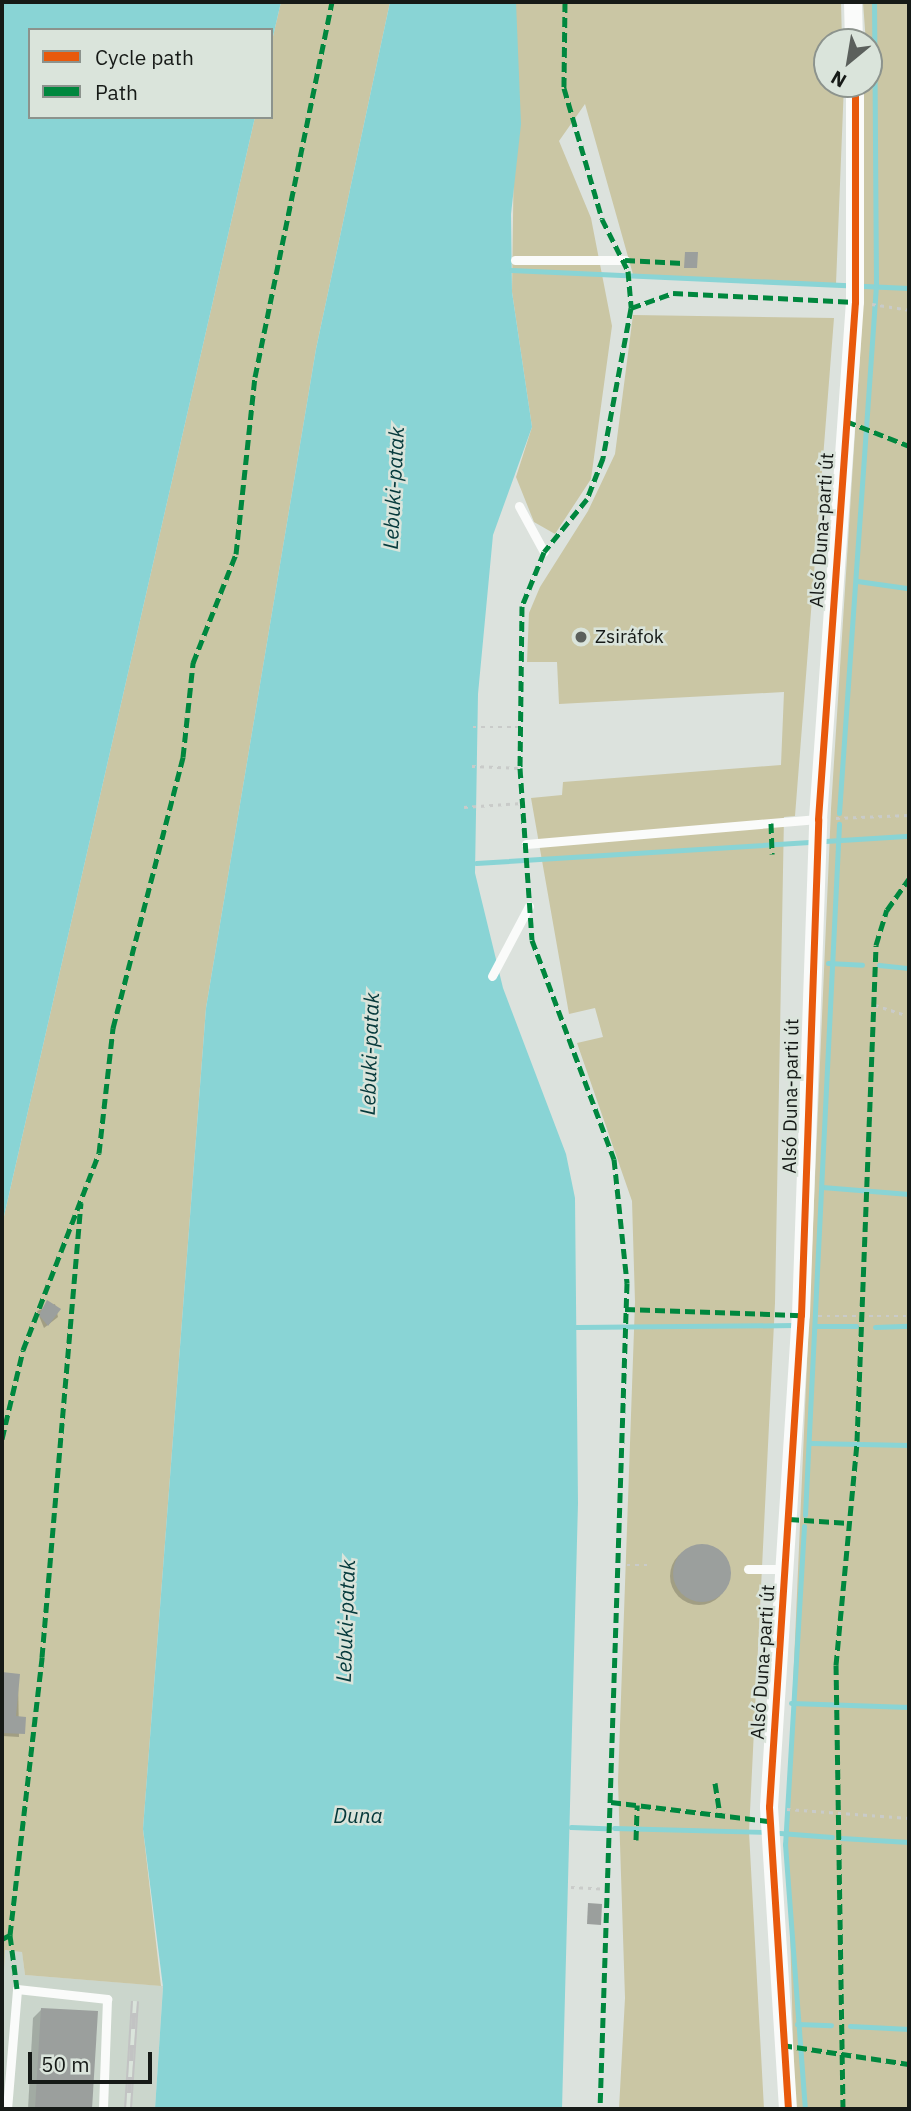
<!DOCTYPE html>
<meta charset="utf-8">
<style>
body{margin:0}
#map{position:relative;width:911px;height:2111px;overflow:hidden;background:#dce2dd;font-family:"IBM Plex Sans",sans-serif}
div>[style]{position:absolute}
.built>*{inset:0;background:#cbd6cc}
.green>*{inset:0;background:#cac6a4}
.water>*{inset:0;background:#89d4d5}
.shadow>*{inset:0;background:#0003}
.round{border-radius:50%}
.stream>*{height:5px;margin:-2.5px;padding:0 2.5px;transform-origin:2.5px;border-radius:2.5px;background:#89d4d5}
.building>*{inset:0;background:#9b9f9d}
.path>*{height:2.5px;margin-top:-1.25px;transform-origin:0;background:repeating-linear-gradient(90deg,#c9cbc9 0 3.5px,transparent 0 8.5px)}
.service>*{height:9px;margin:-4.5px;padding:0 4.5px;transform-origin:4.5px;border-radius:4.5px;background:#fafbfa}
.minor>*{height:18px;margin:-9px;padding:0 9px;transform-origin:9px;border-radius:9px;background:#fafbfa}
.rail>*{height:8px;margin-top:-4px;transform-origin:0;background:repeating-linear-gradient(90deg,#dae4db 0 16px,#c2c3c3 0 32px);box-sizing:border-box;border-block:2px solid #c2c3c3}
.quiet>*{height:5px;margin-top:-2.5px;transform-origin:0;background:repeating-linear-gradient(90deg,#00873e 0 10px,transparent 0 15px)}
.cycleway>*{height:7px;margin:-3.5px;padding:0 3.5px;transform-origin:3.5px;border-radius:3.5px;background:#e8590c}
.dots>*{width:19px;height:19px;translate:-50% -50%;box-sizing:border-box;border:4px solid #dae4db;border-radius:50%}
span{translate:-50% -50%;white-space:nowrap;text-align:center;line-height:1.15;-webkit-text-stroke:5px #dae4db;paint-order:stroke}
.street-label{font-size:19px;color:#161a17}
.poi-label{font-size:19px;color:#161a17}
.left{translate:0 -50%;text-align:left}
.water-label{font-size:21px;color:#05393b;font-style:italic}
.frame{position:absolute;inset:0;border:4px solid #161a17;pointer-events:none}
.legend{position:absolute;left:28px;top:28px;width:245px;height:91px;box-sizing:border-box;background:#dae4db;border:2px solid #8c938d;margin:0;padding:9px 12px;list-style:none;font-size:21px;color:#161a17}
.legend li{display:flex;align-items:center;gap:14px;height:35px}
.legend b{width:35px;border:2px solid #8c938d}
.north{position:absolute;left:813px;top:28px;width:70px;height:70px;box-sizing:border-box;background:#dae4db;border:2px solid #8c938d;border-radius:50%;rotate:210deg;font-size:19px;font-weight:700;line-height:28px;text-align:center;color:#161a17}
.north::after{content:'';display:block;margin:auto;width:24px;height:32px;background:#5b605c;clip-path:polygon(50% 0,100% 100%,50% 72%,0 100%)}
.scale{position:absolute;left:28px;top:2052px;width:124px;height:32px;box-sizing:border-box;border:4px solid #161a17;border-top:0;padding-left:9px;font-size:21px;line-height:24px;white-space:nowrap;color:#161a17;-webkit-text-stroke:5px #dae4db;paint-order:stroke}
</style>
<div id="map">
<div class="built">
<div style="clip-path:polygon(4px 1950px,22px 1951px,25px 1975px,163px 1986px,155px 2109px,2px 2109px)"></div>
</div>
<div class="green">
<div style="clip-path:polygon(281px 2px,390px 2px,316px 349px,206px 1008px,143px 1829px,161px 1986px,25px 1975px,22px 1952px,5px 1950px,2px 2009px,2px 1225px,255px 117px,271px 117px,271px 45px)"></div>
<div style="clip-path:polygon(516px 2px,841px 2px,842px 42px,827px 42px,827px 84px,844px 84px,836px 284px,634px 278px,585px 104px,559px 141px,591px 218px,612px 326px,591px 479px,555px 534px,534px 522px,516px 477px,532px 427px,512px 292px)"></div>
<div style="clip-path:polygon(863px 2px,909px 2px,909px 2109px,795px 2109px,787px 1824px,831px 809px,862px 322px,863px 84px,869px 84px)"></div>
<div style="clip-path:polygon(633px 315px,834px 318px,795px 816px,784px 817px,775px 1303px,749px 1832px,764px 2109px,619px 2109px,625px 1998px,618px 1782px,635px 1302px,632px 1201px,577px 1043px,603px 1037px,595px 1008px,569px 1014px,531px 798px,562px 795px,563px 782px,781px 765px,784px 692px,559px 704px,557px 662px,527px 662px,529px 613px,540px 587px,588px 511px,615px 454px)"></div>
</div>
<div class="water">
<div style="clip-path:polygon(2px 2px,281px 2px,271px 45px,271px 30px,30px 30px,30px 117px,255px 117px,2px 1225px)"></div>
<div style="clip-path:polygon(390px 2px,516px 2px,521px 124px,511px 214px,512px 292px,532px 427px,493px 535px,478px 694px,475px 873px,503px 988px,566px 1154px,575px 1198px,578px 1503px,562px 2109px,155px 2109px,163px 1987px,143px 1829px,206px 1008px,316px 349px)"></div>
</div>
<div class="shadow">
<div style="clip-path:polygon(55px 1304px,58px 1317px,44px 1328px,37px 1311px)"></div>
<div class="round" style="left:670px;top:1547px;width:58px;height:58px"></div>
<div style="clip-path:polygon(2px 1674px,18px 1676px,19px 1737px,2px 1736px)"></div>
<div style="clip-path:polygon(41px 2010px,96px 2013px,90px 2109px,28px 2109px,33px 2018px)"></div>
</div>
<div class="stream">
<div style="left:511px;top:270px;width:398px;rotate:2.6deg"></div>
<div style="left:857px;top:581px;width:50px;rotate:8deg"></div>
<div style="left:839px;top:813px;width:529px;rotate:-85.99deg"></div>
<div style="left:876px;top:285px;width:283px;rotate:-90.4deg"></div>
<div style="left:476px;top:863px;width:434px;rotate:-3.6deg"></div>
<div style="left:828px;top:963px;width:34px;rotate:3deg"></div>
<div style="left:879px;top:965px;width:30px;rotate:6deg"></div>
<div style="left:822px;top:1187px;width:87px;rotate:4.6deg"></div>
<div style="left:816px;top:1326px;width:40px"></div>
<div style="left:576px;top:1327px;width:217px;rotate:-0.5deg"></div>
<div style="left:875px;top:1327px;width:34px;rotate:-2deg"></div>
<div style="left:810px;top:1443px;width:99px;rotate:1.2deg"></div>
<div style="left:805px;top:1515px;width:692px;rotate:-87.18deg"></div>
<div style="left:804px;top:1526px;width:319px;rotate:93.4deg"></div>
<div style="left:785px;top:1844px;width:266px;rotate:85.7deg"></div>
<div style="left:791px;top:1703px;width:118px;rotate:1.9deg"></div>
<div style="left:571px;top:1827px;width:34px;rotate:2deg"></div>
<div style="left:614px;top:1828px;width:148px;rotate:1.5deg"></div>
<div style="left:780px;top:1833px;width:52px;rotate:4.4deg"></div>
<div style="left:841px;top:1838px;width:68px;rotate:3.4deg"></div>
<div style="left:797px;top:2024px;width:34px;rotate:2deg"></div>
<div style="left:850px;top:2026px;width:59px;rotate:2.9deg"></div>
</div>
<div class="building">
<div style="clip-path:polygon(685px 252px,698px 252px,697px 268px,684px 268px)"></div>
<div style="clip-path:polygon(47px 1300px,61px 1309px,48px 1326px,39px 1315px)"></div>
<div class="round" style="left:673px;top:1544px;width:58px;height:58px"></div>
<div style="clip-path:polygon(2px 1672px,20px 1674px,16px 1716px,26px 1717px,25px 1734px,2px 1733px)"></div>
<div style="clip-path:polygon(588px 1903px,602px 1904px,601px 1925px,587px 1924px)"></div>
<div style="clip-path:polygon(41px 2008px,98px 2011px,92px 2109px,35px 2109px)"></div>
</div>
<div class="path">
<div style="left:872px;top:304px;width:37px;rotate:9deg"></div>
<div style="left:473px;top:727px;width:48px"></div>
<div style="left:472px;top:766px;width:48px;rotate:2.4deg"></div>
<div style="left:464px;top:807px;width:58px;rotate:-3.9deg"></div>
<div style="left:836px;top:818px;width:73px;rotate:-2.4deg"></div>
<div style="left:875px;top:1005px;width:36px;rotate:18deg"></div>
<div style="left:818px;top:1316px;width:91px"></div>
<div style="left:627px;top:1565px;width:22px"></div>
<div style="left:787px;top:1809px;width:122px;rotate:4.2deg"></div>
<div style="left:571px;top:1887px;width:40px;rotate:2.9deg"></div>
</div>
<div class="service">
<div style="left:515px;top:260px;width:110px"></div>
<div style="left:519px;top:506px;width:52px;rotate:61.5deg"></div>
<div style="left:526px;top:844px;width:293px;rotate:-4.9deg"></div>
<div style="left:492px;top:976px;width:79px;rotate:-62.1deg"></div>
<div style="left:748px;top:1569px;width:37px"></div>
<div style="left:7px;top:2109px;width:120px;rotate:-85.2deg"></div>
<div style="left:17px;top:1989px;width:91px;rotate:6.3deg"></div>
<div style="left:107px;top:1999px;width:110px;rotate:92.1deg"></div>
</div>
<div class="minor">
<div style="left:853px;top:2px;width:40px;rotate:88.6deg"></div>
<div style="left:788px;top:2109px;width:303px;rotate:-93.6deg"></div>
<div style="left:769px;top:1807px;width:493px;rotate:-86.3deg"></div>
<div style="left:801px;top:1315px;width:496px;rotate:-88deg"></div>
<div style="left:818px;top:819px;width:518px;rotate:-85.91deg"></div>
<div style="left:855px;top:302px;width:218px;rotate:-90deg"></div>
</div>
<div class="rail">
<div style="left:128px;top:2109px;width:108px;rotate:-86.3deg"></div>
</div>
<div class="quiet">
<div style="left:565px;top:2px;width:86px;rotate:90.7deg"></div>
<div style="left:564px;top:88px;width:136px;rotate:73.8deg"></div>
<div style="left:602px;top:219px;width:58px;rotate:63.4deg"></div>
<div style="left:628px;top:271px;width:37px;rotate:85deg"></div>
<div style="left:631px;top:308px;width:153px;rotate:100.6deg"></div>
<div style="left:603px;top:458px;width:44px;rotate:111.3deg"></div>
<div style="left:587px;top:499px;width:68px;rotate:129.1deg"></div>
<div style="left:544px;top:552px;width:58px;rotate:112.2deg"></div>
<div style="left:522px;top:606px;width:162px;rotate:90.7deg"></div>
<div style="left:520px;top:768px;width:172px;rotate:86deg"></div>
<div style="left:532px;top:940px;width:234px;rotate:69.5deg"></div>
<div style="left:614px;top:1159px;width:125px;rotate:84deg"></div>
<div style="left:627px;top:1283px;width:826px;rotate:91.87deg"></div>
<div style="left:625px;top:260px;width:58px;rotate:3deg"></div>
<div style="left:631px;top:308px;width:45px;rotate:-19.7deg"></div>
<div style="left:673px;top:293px;width:182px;rotate:2.8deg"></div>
<div style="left:846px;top:421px;width:68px;rotate:21.6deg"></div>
<div style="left:771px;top:823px;width:31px;rotate:88deg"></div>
<div style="left:625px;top:1309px;width:176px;rotate:2deg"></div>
<div style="left:2px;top:1439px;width:91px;rotate:-76.7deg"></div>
<div style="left:23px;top:1350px;width:211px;rotate:-68.9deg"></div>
<div style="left:99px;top:1153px;width:126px;rotate:-83.6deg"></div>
<div style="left:113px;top:1028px;width:280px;rotate:-75.5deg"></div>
<div style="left:183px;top:757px;width:95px;rotate:-83.9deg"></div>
<div style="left:193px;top:663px;width:117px;rotate:-68.5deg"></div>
<div style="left:236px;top:554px;width:178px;rotate:-83.9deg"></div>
<div style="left:255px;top:377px;width:383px;rotate:-78.4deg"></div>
<div style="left:789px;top:1519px;width:60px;rotate:3.8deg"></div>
<div style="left:715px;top:1783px;width:33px;rotate:81deg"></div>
<div style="left:611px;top:1802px;width:158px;rotate:6.9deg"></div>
<div style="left:636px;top:1840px;width:35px;rotate:-88deg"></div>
<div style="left:10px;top:1935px;width:54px;rotate:82.6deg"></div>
<div style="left:2px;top:1939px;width:9px;rotate:-27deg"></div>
<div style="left:10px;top:1935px;width:280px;rotate:-83.4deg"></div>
<div style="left:42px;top:1657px;width:456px;rotate:-85.1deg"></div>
<div style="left:782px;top:2045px;width:128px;rotate:8.5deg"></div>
<div style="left:843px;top:2109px;width:444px;rotate:-90.9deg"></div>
<div style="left:836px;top:1665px;width:225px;rotate:-84.6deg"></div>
<div style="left:857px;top:1441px;width:496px;rotate:-87.8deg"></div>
<div style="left:876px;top:945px;width:37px;rotate:-73deg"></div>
<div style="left:887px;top:910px;width:38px;rotate:-55deg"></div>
</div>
<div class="cycleway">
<div style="left:788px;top:2109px;width:303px;rotate:-93.6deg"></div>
<div style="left:769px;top:1807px;width:493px;rotate:-86.3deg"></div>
<div style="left:801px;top:1315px;width:496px;rotate:-88deg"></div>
<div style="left:818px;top:819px;width:518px;rotate:-85.91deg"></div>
<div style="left:855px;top:302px;width:218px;rotate:-90deg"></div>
</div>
<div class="dots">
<div style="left:581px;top:637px;background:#5b605c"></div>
</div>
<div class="street-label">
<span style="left:822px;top:530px;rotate:-86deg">Alsó Duna-parti út</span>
<span style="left:791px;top:1096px;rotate:-89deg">Alsó Duna-parti út</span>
<span style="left:763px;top:1662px;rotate:-86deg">Alsó Duna-parti út</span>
</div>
<div class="poi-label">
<span class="left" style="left:595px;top:637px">Zsiráfok</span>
</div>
<div class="water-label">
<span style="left:393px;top:488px;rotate:-87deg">Lebuki-patak</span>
<span style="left:369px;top:1054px;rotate:-88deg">Lebuki-patak</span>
<span style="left:345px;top:1621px;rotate:-88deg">Lebuki-patak</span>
<span style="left:358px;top:1815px">Duna</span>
</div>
<div class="frame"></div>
<ul class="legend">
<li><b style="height:9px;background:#e8590c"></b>Cycle path</li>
<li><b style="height:9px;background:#00873e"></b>Path</li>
</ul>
<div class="north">N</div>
<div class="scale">50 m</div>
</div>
